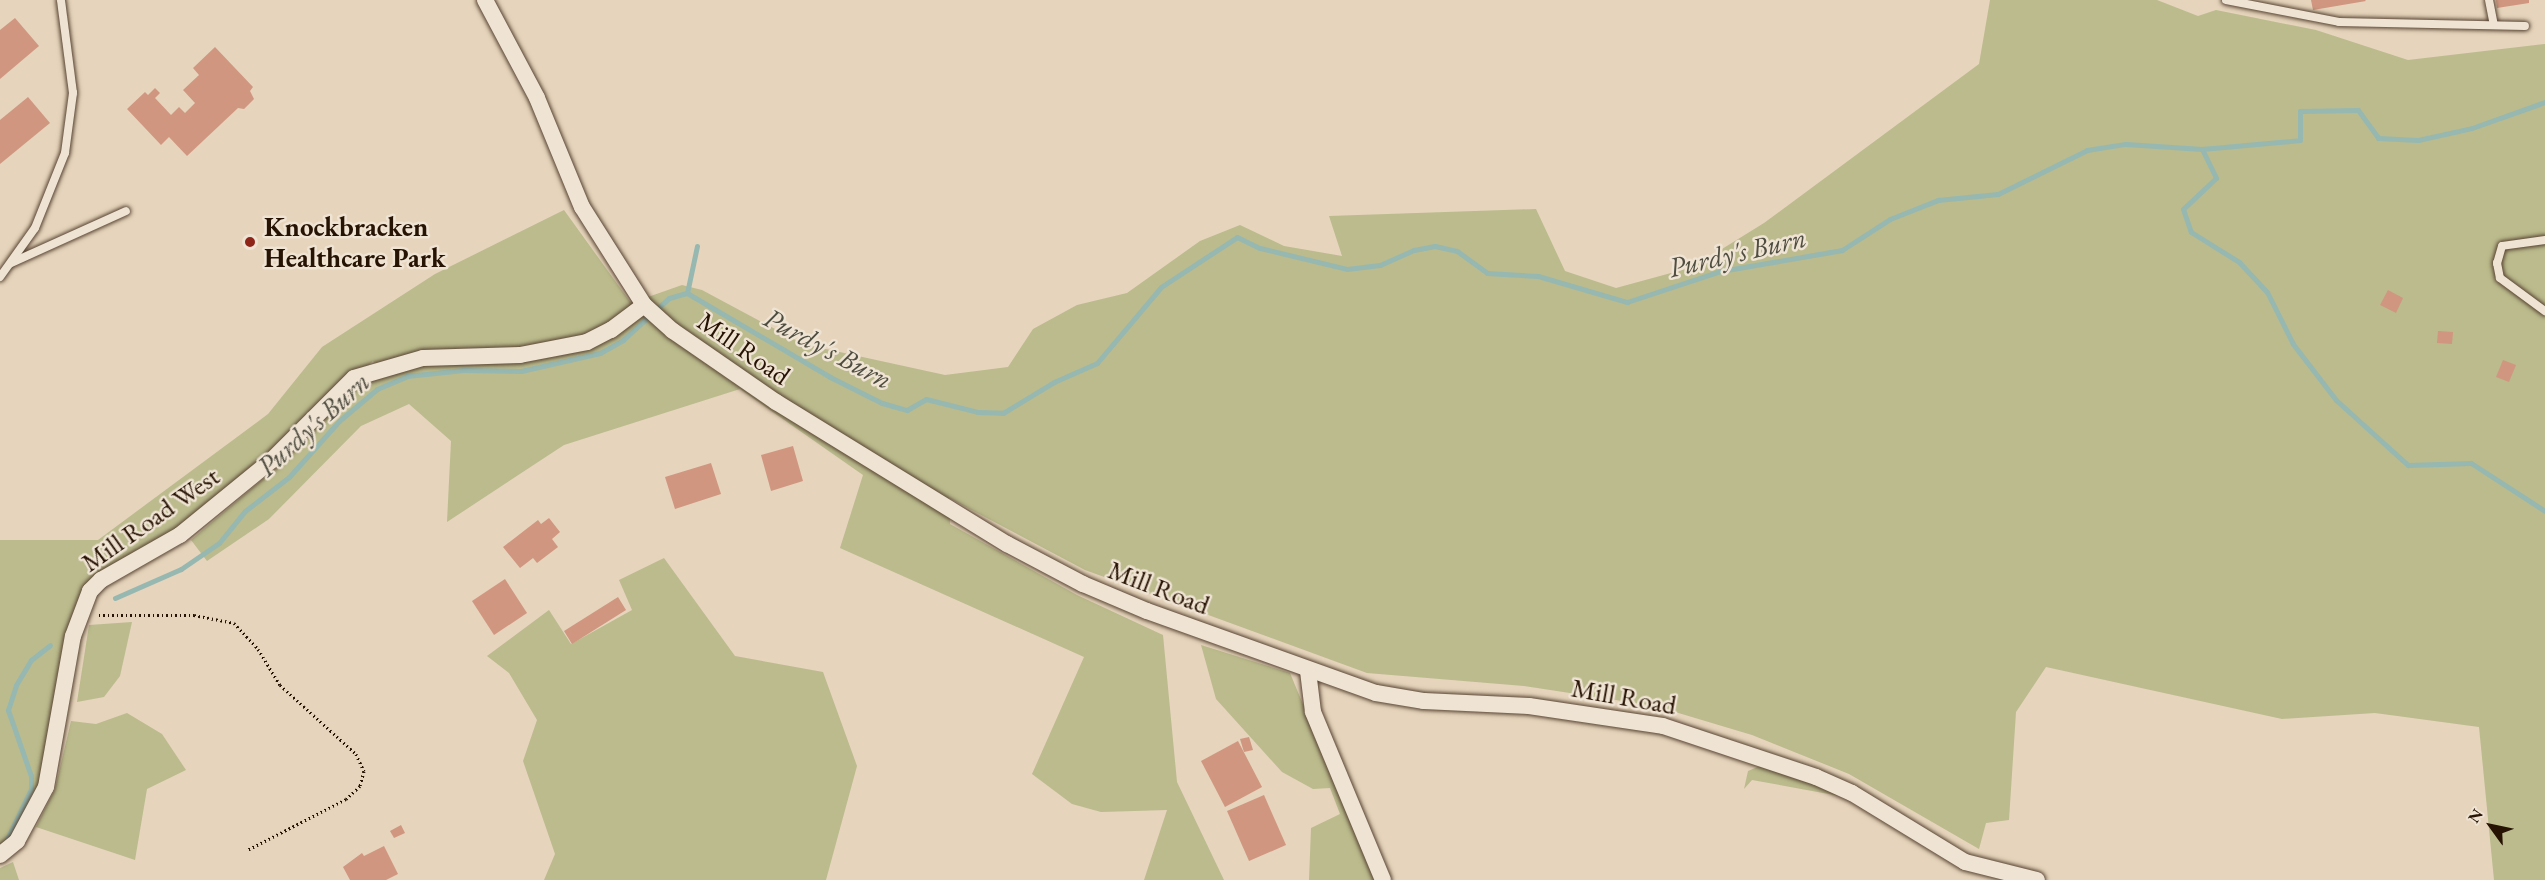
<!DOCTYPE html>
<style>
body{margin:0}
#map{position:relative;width:2545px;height:880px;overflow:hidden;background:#e6d4bc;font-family:"EB Garamond",serif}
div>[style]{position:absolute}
.green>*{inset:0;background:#bbbb8d}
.stream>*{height:5px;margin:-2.5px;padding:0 2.5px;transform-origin:2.5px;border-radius:2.5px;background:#96b8b1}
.building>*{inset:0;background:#d09680}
.path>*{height:3px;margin-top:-1.5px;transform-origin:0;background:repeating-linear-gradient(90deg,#271303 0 1.5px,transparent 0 4.5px)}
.roads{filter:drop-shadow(0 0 2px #574331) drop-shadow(0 0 2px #574331)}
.lane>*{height:8px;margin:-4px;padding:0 4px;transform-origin:4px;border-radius:4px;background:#efe3d3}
.street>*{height:16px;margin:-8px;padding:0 8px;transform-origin:8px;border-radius:8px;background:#efe3d3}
.dots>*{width:16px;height:16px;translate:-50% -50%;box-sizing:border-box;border:3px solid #efe3d3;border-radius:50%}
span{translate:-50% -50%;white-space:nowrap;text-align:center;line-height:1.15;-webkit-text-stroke:5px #efe3d3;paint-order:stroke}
.poi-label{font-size:27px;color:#271303;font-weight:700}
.left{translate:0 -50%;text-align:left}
.street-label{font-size:27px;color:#271303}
.water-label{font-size:28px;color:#4e4d40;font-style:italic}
.north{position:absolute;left:2461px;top:796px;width:60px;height:60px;-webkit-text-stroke:4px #efe3d3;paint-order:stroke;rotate:303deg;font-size:16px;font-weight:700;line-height:24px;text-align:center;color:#271303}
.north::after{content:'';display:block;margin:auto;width:21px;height:27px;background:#271303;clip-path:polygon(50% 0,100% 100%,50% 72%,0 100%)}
</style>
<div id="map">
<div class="green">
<div style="clip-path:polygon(1990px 0,2157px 0,2198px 16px,2216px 10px,2316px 30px,2408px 60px,2545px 44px,2545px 880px,2494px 880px,2479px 727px,2375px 713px,2282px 719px,2046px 667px,2016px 712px,2009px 820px,1986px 823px,1979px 849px,1849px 774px,1752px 735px,1655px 706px,1524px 686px,1367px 673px,1085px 570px,949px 498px,950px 524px,1077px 595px,1163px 635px,1177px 782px,1224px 880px,1144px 880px,1167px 810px,1101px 812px,1072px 804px,1032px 774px,1084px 657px,840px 548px,863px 475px,740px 389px,564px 445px,447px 522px,451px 441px,409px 404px,361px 426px,269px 519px,207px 561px,191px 540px,276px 468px,353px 387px,384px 375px,373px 361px,203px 514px,78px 603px,36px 810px,0 852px,0 540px,98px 540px,268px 414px,322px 347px,435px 274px,564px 210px,631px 303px,682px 285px,702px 290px,803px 344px,945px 375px,1008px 367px,1033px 329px,1077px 305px,1127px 293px,1200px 241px,1240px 225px,1284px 246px,1342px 256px,1329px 216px,1536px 209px,1565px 271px,1616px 288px,1693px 267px,1764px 223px,1979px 64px)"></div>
<div style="clip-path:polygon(664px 558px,735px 656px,823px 672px,857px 766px,826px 880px,544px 880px,555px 854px,523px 761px,537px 720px,509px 673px,487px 656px,549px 610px,571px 644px,632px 610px,619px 580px)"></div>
<div style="clip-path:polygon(132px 622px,120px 676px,104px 697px,77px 702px,89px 625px)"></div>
<div style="clip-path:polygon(1201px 645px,1290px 673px,1376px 880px,1309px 880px,1311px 828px,1340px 814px,1330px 788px,1313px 789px,1282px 772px,1216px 699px)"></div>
<div style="clip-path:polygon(127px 713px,162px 734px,186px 770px,147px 789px,135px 860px,36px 827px,55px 789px,71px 721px,96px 724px)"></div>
<div style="clip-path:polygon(1760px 766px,1816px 782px,1845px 797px,1752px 780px,1744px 789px,1748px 771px)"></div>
<div style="clip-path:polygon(13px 862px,19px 880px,0 880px,0 868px)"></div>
</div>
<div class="stream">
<div style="left:2202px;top:149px;width:32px;rotate:64deg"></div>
<div style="left:2216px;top:178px;width:45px;rotate:136.8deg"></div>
<div style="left:2183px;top:209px;width:24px;rotate:71deg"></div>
<div style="left:2191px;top:232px;width:57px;rotate:32deg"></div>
<div style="left:2239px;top:262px;width:41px;rotate:47deg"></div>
<div style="left:2267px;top:292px;width:58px;rotate:63.4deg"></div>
<div style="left:2293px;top:344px;width:71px;rotate:52.5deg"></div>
<div style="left:2336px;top:400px;width:97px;rotate:42.1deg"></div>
<div style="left:2408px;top:465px;width:63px;rotate:-1.8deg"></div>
<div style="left:2471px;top:463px;width:88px;rotate:33deg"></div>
<div style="left:687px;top:293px;width:48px;rotate:-78deg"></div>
<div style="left:115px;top:598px;width:72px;rotate:-23.7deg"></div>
<div style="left:181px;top:569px;width:46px;rotate:-34.4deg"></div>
<div style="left:219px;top:543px;width:41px;rotate:-50.9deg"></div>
<div style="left:245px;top:511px;width:56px;rotate:-37.7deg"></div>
<div style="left:289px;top:477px;width:75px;rotate:-48.2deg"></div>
<div style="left:339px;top:421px;width:50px;rotate:-40.1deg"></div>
<div style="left:377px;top:389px;width:33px;rotate:-23deg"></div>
<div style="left:407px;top:376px;width:57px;rotate:-6deg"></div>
<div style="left:464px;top:370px;width:57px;rotate:1deg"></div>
<div style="left:521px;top:371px;width:81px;rotate:-12.8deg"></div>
<div style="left:600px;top:353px;width:26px;rotate:-29deg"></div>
<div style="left:623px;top:340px;width:62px;rotate:-42.4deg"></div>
<div style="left:669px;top:298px;width:19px;rotate:-16deg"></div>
<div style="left:687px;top:293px;width:166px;rotate:30.4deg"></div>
<div style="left:830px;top:377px;width:58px;rotate:26.6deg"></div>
<div style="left:882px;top:403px;width:26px;rotate:16deg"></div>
<div style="left:907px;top:410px;width:22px;rotate:-30deg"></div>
<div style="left:926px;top:399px;width:54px;rotate:14deg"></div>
<div style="left:978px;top:412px;width:25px;rotate:2deg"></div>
<div style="left:1003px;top:413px;width:60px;rotate:-31.3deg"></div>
<div style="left:1054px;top:382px;width:47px;rotate:-23.8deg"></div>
<div style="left:1097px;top:363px;width:99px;rotate:-49.9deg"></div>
<div style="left:1161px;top:287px;width:91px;rotate:-33.3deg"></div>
<div style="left:1237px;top:237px;width:25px;rotate:26deg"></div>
<div style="left:1260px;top:248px;width:89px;rotate:13.6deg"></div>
<div style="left:1347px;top:269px;width:33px;rotate:-7deg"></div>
<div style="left:1380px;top:265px;width:37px;rotate:-24deg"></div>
<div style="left:1414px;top:250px;width:21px;rotate:-11deg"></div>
<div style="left:1435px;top:246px;width:23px;rotate:13deg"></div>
<div style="left:1457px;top:251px;width:37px;rotate:36deg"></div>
<div style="left:1487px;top:273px;width:51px;rotate:3.4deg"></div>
<div style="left:1538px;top:276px;width:93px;rotate:16.3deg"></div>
<div style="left:1627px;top:302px;width:99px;rotate:-18.3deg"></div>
<div style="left:1721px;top:271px;width:123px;rotate:-9.8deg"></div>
<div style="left:1842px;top:250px;width:57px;rotate:-32.9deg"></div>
<div style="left:1890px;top:219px;width:52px;rotate:-21.6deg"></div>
<div style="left:1938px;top:200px;width:60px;rotate:-5.7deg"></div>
<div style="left:1998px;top:194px;width:99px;rotate:-26.3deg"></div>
<div style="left:2087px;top:150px;width:39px;rotate:-9deg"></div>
<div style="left:2126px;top:144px;width:76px;rotate:3.8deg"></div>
<div style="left:2202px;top:149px;width:98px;rotate:-5.2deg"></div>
<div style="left:2300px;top:140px;width:29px;rotate:-90deg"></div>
<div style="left:2300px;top:111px;width:58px;rotate:-1deg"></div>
<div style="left:2358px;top:110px;width:34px;rotate:54deg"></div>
<div style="left:2378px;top:138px;width:40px;rotate:2.9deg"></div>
<div style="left:2418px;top:140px;width:55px;rotate:-12.5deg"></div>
<div style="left:2472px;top:128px;width:77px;rotate:-19.6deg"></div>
<div style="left:6px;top:841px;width:58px;rotate:-64.3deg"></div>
<div style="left:31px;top:789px;width:13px;rotate:-90deg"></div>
<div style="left:31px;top:776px;width:70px;rotate:-109.2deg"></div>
<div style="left:8px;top:710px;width:26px;rotate:-72deg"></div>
<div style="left:16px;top:685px;width:29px;rotate:-59deg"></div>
<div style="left:31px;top:660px;width:24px;rotate:-38deg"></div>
</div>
<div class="building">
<div style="clip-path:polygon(2311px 0,2365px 0,2366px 1px,2313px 10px)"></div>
<div style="clip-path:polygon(2496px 0,2529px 0,2529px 3px,2497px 8px)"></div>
<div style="clip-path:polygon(15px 18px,39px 46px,0 79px,0 30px)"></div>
<div style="clip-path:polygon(215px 47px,253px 87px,250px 91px,254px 99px,244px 109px,238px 108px,187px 156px,169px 137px,161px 145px,127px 109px,145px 92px,148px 95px,155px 88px,160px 93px,155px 98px,171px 115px,179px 107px,185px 113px,195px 103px,183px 90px,199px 75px,193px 68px)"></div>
<div style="clip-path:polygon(28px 97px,50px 123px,0 164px,0 120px)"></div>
<div style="clip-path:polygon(2388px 290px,2403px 298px,2396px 313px,2380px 305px)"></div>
<div style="clip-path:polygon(2438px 331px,2453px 332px,2452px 344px,2437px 343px)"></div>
<div style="clip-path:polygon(2503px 360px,2516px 365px,2509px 382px,2496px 377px)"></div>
<div style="clip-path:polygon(793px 446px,803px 481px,771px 491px,761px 455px)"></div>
<div style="clip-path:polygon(711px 463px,721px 494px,675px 509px,665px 477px)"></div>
<div style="clip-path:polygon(549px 518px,560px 532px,552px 539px,558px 547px,537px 563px,533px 558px,520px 568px,503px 547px,538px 520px,541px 524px)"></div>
<div style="clip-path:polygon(505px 579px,527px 613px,494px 635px,472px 601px)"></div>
<div style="clip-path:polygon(618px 597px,626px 610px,572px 644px,564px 631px)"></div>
<div style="clip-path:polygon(1249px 737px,1253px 750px,1244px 752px,1240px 739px)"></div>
<div style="clip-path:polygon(1238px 741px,1262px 787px,1225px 807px,1201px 761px)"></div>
<div style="clip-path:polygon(1264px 795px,1286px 845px,1249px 861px,1227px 811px)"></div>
<div style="clip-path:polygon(401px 825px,405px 833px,394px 838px,390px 831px)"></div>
<div style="clip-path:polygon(384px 846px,398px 874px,386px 880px,350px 880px,343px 867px,362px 853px,364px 856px)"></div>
</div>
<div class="path">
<div style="left:99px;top:615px;width:95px"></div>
<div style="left:194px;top:615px;width:41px;rotate:11.3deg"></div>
<div style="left:234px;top:623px;width:35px;rotate:47deg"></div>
<div style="left:258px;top:649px;width:42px;rotate:58.6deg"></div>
<div style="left:280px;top:685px;width:103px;rotate:42.2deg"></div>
<div style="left:356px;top:754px;width:19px;rotate:65deg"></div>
<div style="left:364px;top:771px;width:16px;rotate:105deg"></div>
<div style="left:360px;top:786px;width:19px;rotate:137deg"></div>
<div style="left:346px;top:799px;width:111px;rotate:152.7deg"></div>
</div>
<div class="roads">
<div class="lane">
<div style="left:2226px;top:0;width:115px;rotate:11deg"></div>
<div style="left:2339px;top:22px;width:186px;rotate:1.2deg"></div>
<div style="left:2489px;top:0;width:25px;rotate:79deg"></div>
<div style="left:2545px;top:240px;width:43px;rotate:172.1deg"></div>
<div style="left:2502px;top:246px;width:18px;rotate:106deg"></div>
<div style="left:2497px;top:263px;width:15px;rotate:79deg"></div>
<div style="left:2500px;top:278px;width:56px;rotate:36.3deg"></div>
<div style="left:11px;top:263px;width:126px;rotate:-24.3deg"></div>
<div style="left:0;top:277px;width:60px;rotate:-54.5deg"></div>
<div style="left:35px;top:228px;width:81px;rotate:-68.2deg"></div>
<div style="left:65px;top:153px;width:61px;rotate:-82.4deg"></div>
<div style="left:73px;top:93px;width:94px;rotate:-97.4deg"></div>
</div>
<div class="street">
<div style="left:485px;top:0;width:111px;rotate:62deg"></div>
<div style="left:537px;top:98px;width:118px;rotate:67.6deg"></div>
<div style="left:582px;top:207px;width:116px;rotate:57.7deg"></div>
<div style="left:644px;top:305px;width:39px;rotate:42deg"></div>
<div style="left:673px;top:331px;width:125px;rotate:34.6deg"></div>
<div style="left:776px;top:402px;width:271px;rotate:31.6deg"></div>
<div style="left:1007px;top:544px;width:86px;rotate:27.8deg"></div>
<div style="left:1083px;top:584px;width:69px;rotate:22.9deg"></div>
<div style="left:1147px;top:611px;width:243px;rotate:19.7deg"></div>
<div style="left:1376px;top:693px;width:49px;rotate:9.5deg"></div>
<div style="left:1424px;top:701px;width:105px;rotate:2.7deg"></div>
<div style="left:1529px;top:706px;width:135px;rotate:8.5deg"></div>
<div style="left:1663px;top:726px;width:161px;rotate:18.4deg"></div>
<div style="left:1816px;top:777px;width:39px;rotate:24deg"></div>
<div style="left:1852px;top:793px;width:132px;rotate:31.4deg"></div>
<div style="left:1965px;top:862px;width:74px;rotate:14deg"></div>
<div style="left:1308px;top:671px;width:41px;rotate:83deg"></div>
<div style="left:1313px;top:712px;width:182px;rotate:67.4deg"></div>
<div style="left:0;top:855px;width:22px;rotate:-39deg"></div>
<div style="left:17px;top:841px;width:61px;rotate:-61.8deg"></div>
<div style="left:46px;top:787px;width:153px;rotate:-79.9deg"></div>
<div style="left:73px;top:636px;width:48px;rotate:-69.3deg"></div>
<div style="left:90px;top:591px;width:16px;rotate:-45deg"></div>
<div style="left:101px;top:580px;width:91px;rotate:-29.7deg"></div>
<div style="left:180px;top:535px;width:119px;rotate:-39.2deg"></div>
<div style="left:272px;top:460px;width:116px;rotate:-45deg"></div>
<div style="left:354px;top:378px;width:72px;rotate:-16.2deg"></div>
<div style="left:423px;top:358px;width:97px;rotate:-1.8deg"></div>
<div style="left:520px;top:355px;width:68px;rotate:-11deg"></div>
<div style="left:587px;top:342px;width:27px;rotate:-27deg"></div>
<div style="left:611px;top:330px;width:41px;rotate:-37.1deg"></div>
</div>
</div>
<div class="dots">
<div style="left:250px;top:242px;background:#8f2418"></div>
</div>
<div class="poi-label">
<span class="left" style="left:264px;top:242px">Knockbracken<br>Healthcare Park</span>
</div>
<div class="street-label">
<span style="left:744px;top:348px;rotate:35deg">Mill Road</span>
<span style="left:150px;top:519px;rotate:-35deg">Mill Road West</span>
<span style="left:1159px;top:587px;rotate:21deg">Mill Road</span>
<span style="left:1624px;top:696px;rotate:10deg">Mill Road</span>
</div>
<div class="water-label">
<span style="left:1737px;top:252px;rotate:-13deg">Purdy's Burn</span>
<span style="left:828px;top:348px;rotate:28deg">Purdy's Burn</span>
<span style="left:313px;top:424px;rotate:-42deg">Purdy's Burn</span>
</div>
<div class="north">N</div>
</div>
